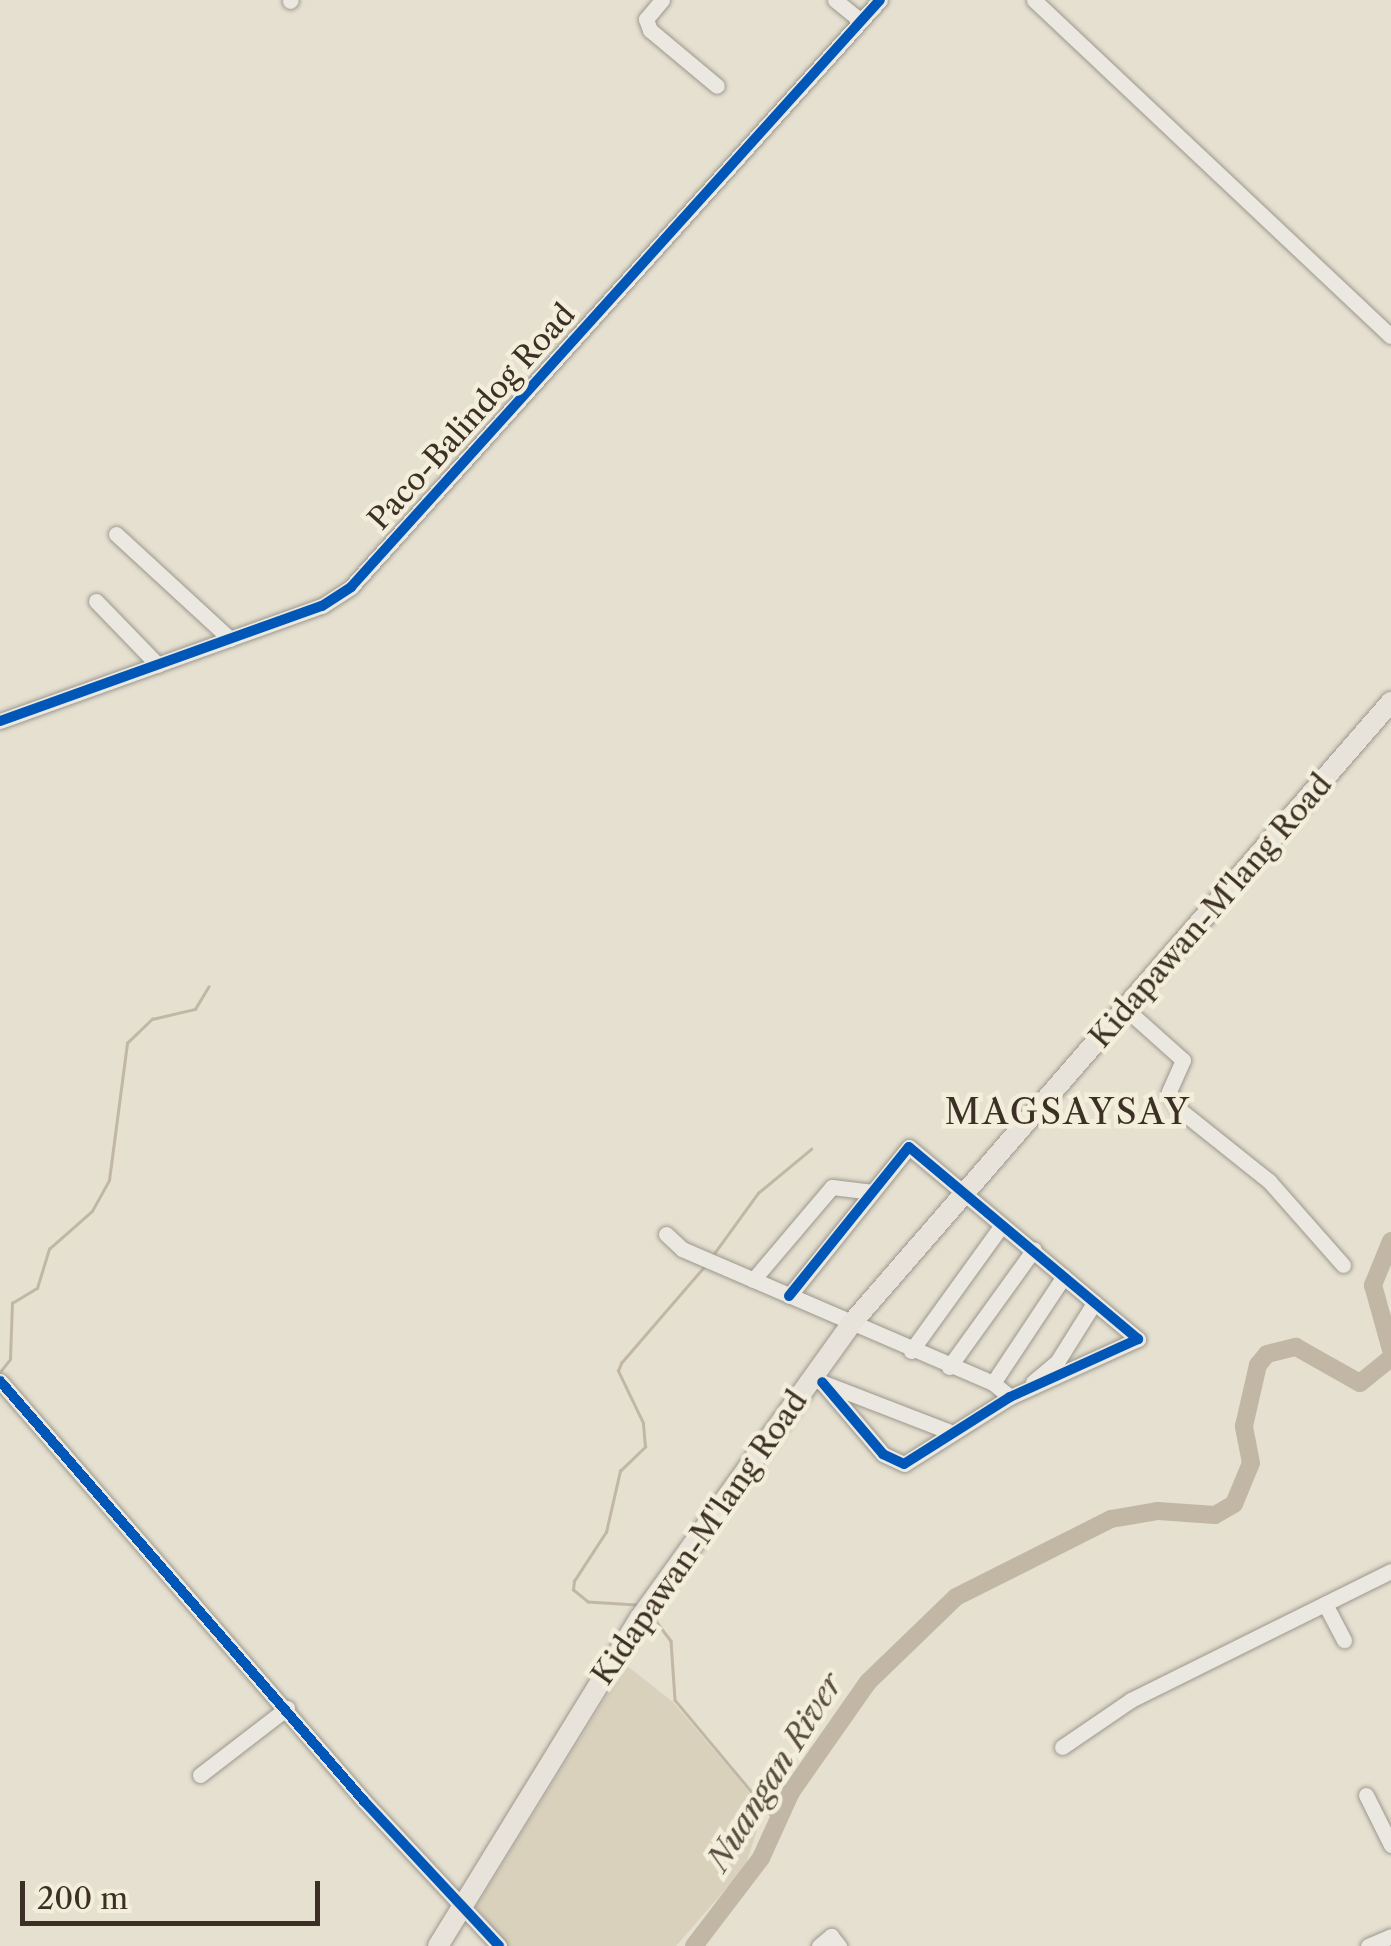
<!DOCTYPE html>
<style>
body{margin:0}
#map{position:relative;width:1391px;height:1946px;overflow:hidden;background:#e5e0d0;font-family:"Libre Caslon Text",serif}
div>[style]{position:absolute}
.green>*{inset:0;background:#d9d1bc}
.stream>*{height:2.5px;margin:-1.25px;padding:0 1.25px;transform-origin:1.25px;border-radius:1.25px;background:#c1b7a4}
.river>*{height:18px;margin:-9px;padding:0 9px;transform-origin:9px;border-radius:9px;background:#c1b7a4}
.roads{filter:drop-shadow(0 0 2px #9c978d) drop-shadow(0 0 2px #9c978d)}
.minor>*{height:15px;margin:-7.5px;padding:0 7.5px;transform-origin:7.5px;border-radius:7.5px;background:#eae8e0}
.major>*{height:20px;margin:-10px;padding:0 10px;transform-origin:10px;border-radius:10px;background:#e7e3db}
.cycleway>*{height:10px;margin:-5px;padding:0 5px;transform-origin:5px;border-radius:5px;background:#0057b8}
span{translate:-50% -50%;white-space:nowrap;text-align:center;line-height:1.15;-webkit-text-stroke:9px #f3eddb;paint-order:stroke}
.street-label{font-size:30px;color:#3c2f25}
.water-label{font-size:32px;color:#594d40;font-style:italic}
.quarter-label{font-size:35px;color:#3c2f25;letter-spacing:2.5px}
.scale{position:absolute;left:20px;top:1881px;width:300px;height:45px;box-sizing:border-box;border:5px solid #3c2f25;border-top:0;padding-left:12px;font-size:30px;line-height:35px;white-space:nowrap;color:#3c2f25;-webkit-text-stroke:8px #f3eddb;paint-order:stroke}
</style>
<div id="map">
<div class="green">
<div style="clip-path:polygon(626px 1665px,673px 1702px,764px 1809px,745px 1867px,676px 1946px,507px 1946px,476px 1907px)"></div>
</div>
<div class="stream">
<div style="left:713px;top:1255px;width:77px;rotate:-54deg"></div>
<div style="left:758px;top:1193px;width:69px;rotate:-39.7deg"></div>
<div style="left:0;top:1372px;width:16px;rotate:-52deg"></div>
<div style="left:10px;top:1359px;width:56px;rotate:-88deg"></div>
<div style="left:12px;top:1303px;width:29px;rotate:-31deg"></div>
<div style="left:37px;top:1288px;width:41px;rotate:-72.9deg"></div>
<div style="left:49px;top:1249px;width:57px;rotate:-41.5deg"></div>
<div style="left:92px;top:1211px;width:35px;rotate:-61deg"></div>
<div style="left:109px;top:1180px;width:138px;rotate:-82.5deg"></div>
<div style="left:127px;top:1043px;width:35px;rotate:-44deg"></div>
<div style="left:152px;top:1019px;width:44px;rotate:-13.1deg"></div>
<div style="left:195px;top:1009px;width:26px;rotate:-59deg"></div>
<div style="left:636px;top:1605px;width:48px;rotate:-176.4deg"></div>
<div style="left:588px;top:1602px;width:19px;rotate:-141deg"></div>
<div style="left:573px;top:1590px;width:9px;rotate:-84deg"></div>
<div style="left:574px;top:1581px;width:59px;rotate:-56.9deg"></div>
<div style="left:606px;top:1532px;width:63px;rotate:-77.1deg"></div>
<div style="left:620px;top:1471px;width:35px;rotate:-44deg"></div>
<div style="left:645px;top:1447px;width:24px;rotate:-95deg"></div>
<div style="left:643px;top:1423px;width:58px;rotate:-115.7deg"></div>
<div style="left:618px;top:1371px;width:9px;rotate:-69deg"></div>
<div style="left:621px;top:1363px;width:127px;rotate:-49.2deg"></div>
<div style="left:653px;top:1617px;width:30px;rotate:53deg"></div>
<div style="left:671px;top:1641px;width:59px;rotate:86.1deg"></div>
<div style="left:675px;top:1700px;width:158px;rotate:50.1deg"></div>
</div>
<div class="river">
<div style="left:1391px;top:1241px;width:48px;rotate:112.2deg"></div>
<div style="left:1373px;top:1285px;width:67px;rotate:74.5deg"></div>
<div style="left:694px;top:1946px;width:111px;rotate:-52.7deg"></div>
<div style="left:761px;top:1858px;width:72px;rotate:-65.6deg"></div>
<div style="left:791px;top:1792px;width:134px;rotate:-55deg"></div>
<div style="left:868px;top:1682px;width:122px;rotate:-44deg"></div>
<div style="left:956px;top:1597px;width:174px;rotate:-26.7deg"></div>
<div style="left:1111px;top:1519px;width:48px;rotate:-9.7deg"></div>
<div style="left:1158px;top:1511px;width:57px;rotate:4deg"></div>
<div style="left:1215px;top:1515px;width:22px;rotate:-30deg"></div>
<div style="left:1234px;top:1504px;width:44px;rotate:-67.5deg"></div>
<div style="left:1251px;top:1463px;width:38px;rotate:-101deg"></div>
<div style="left:1244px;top:1426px;width:63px;rotate:-77.1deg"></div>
<div style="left:1258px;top:1365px;width:14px;rotate:-51deg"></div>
<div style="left:1267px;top:1354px;width:30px;rotate:-14deg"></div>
<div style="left:1296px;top:1347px;width:73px;rotate:29.4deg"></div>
<div style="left:1360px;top:1383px;width:40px;rotate:-39deg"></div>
</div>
<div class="roads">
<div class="minor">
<div style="left:662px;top:0;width:25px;rotate:130deg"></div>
<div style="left:646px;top:19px;width:12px;rotate:70deg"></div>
<div style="left:650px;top:30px;width:87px;rotate:39.9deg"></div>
<div style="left:835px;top:0;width:33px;rotate:39deg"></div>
<div style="left:1034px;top:0;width:490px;rotate:43.3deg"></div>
<div style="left:290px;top:1px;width:1px;rotate:-45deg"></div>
<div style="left:116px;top:534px;width:155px;rotate:42.6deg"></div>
<div style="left:96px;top:601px;width:89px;rotate:45.9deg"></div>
<div style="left:0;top:721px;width:342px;rotate:-19.7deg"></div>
<div style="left:322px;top:606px;width:35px;rotate:-33deg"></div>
<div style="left:351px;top:587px;width:790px;rotate:-47.98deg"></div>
<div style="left:1127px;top:1010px;width:75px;rotate:41.8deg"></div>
<div style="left:1183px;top:1060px;width:35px;rotate:114deg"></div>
<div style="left:1169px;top:1092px;width:21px;rotate:59deg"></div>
<div style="left:1180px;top:1110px;width:114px;rotate:38.6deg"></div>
<div style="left:1269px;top:1181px;width:112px;rotate:48.6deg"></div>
<div style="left:666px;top:1234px;width:22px;rotate:43deg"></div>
<div style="left:682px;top:1249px;width:339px;rotate:23.3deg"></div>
<div style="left:993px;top:1383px;width:22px;rotate:39deg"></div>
<div style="left:753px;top:1280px;width:122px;rotate:-49.7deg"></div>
<div style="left:832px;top:1187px;width:39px;rotate:7deg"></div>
<div style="left:789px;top:1296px;width:191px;rotate:-51.2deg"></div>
<div style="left:909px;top:1147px;width:299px;rotate:40deg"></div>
<div style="left:1138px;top:1339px;width:141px;rotate:155.6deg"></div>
<div style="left:1010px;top:1397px;width:125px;rotate:147.7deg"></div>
<div style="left:904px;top:1464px;width:23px;rotate:-155deg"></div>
<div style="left:883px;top:1454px;width:94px;rotate:-130.3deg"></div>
<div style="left:911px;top:1351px;width:155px;rotate:-54.2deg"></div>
<div style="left:949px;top:1367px;width:145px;rotate:-54.2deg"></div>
<div style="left:0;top:1381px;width:556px;rotate:49.09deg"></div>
<div style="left:364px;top:1801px;width:198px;rotate:47deg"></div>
<div style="left:821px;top:1382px;width:136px;rotate:21.1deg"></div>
<div style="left:1033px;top:1382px;width:31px;rotate:-40deg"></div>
<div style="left:1057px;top:1362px;width:70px;rotate:-57.9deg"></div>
<div style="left:993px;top:1383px;width:128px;rotate:-56.4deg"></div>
<div style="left:1325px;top:1604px;width:41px;rotate:62.2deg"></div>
<div style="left:1062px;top:1747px;width:83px;rotate:-34.3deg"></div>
<div style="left:1131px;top:1700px;width:290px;rotate:-26.4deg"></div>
<div style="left:200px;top:1775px;width:110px;rotate:-37.6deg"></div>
<div style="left:1366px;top:1795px;width:56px;rotate:63.4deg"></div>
<div style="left:819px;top:1946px;width:16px;rotate:-40deg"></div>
<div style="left:831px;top:1936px;width:13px;rotate:51deg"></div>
<div style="left:1368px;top:1946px;width:25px;rotate:-23deg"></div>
</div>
<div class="major">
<div style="left:438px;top:1946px;width:385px;rotate:-58.4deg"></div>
<div style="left:640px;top:1618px;width:362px;rotate:-54.3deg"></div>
<div style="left:851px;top:1324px;width:824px;rotate:-49.04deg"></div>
</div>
</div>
<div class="cycleway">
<div style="left:0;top:721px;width:342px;rotate:-19.7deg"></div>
<div style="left:322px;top:606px;width:35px;rotate:-33deg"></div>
<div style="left:351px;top:587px;width:790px;rotate:-47.98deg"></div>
<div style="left:789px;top:1296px;width:191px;rotate:-51.2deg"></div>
<div style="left:909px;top:1147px;width:299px;rotate:40deg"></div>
<div style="left:1138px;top:1339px;width:141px;rotate:155.6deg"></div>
<div style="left:1010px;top:1397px;width:125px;rotate:147.7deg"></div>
<div style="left:904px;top:1464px;width:23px;rotate:-155deg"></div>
<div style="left:883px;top:1454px;width:94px;rotate:-130.3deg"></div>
<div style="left:0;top:1381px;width:556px;rotate:49.09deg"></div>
<div style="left:364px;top:1801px;width:198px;rotate:47deg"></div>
</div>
<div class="street-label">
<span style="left:472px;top:417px;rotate:-48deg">Paco-Balindog Road</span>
<span style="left:1211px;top:911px;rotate:-49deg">Kidapawan-M'lang Road</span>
<span style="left:700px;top:1538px;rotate:-55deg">Kidapawan-M'lang Road</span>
</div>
<div class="water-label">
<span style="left:775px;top:1772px;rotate:-58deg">Nuangan River</span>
</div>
<div class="quarter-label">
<span style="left:1068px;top:1112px">MAGSAYSAY</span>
</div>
<div class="scale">200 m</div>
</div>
